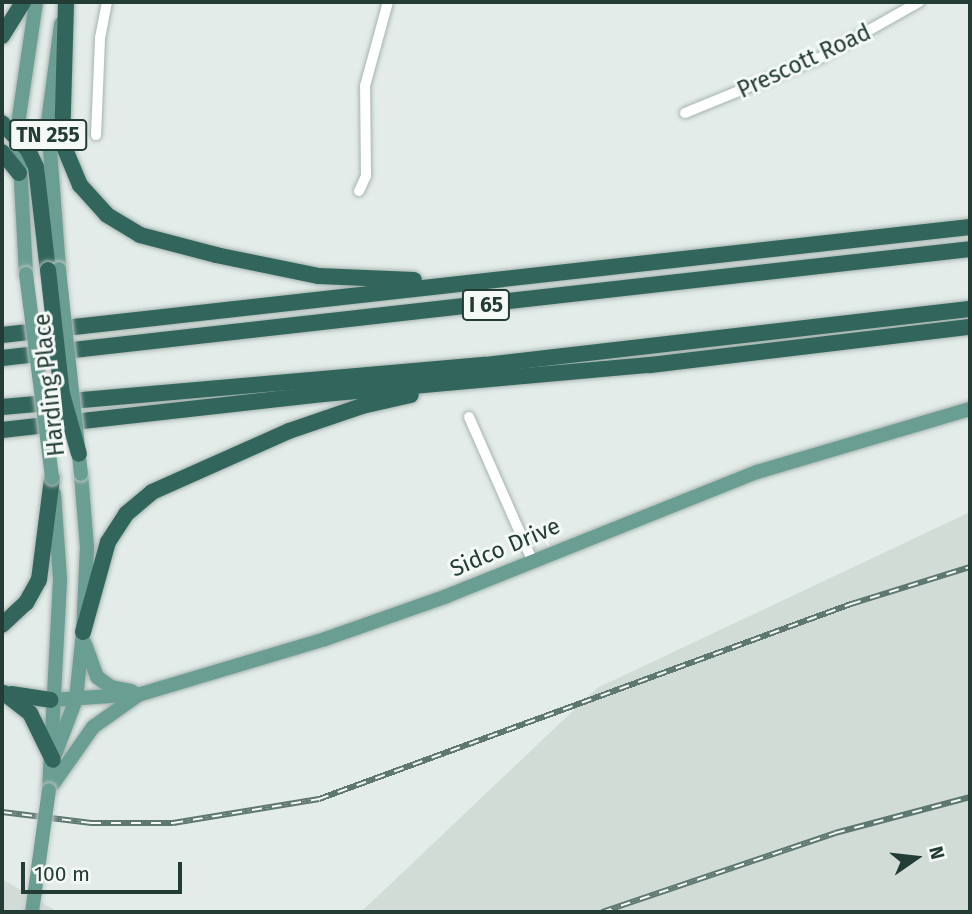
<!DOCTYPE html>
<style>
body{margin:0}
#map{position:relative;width:972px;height:914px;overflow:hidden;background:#e3ece8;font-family:"Fira Sans",sans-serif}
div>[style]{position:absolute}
.built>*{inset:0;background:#d1dcd7}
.roads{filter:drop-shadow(0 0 2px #a6b4af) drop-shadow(0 0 2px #a6b4af)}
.minor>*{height:10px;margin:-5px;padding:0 5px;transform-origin:5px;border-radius:5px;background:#fff}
.major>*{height:14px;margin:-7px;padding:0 7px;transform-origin:7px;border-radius:7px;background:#6b9e92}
.highway>*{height:16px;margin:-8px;padding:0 8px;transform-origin:8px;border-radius:8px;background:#32665c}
.rail>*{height:6px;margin-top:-3px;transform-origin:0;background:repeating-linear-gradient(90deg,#f4f9f6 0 10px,#5f7771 0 20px);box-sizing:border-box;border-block:2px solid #5f7771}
.bridges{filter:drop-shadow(0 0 2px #c2c8c7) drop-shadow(0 0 2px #c2c8c7)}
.major-bridge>*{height:14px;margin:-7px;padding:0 7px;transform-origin:7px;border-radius:7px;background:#6b9e92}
.highway-bridge>*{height:16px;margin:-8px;padding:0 8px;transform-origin:8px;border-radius:8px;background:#32665c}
span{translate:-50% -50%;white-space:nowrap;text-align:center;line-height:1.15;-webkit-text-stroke:6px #f4f9f6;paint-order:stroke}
.shield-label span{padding:2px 5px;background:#f4f9f6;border:2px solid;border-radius:5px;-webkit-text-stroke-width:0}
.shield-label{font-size:21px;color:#243c36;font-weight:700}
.street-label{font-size:23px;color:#243c36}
.frame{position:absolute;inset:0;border:4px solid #243c36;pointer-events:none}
.north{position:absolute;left:881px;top:823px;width:70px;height:70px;-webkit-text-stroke:5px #f4f9f6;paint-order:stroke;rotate:76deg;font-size:19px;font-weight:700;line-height:28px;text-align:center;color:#243c36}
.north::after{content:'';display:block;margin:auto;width:24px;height:32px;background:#243c36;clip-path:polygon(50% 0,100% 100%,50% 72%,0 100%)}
.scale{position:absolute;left:21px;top:862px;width:161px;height:32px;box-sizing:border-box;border:4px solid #243c36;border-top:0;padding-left:9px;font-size:21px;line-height:24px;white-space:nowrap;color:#243c36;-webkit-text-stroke:5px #f4f9f6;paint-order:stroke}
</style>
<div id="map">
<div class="built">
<div style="clip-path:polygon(970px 512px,970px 912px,361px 912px,597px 688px)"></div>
<div style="clip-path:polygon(2px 879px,58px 912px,2px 912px)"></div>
</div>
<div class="roads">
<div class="minor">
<div style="left:685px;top:113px;width:146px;rotate:-22.2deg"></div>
<div style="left:820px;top:58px;width:114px;rotate:-29.5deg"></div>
<div style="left:96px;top:135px;width:97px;rotate:-87.6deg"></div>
<div style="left:100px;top:38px;width:37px;rotate:-79deg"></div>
<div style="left:359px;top:191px;width:17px;rotate:-65deg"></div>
<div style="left:366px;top:176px;width:90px;rotate:-90.6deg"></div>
<div style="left:365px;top:86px;width:87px;rotate:-74.7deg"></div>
<div style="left:469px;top:417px;width:156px;rotate:66.2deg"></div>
</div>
<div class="major">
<div style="left:59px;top:269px;width:147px;rotate:-94.3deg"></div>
<div style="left:48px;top:122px;width:99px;rotate:-82.4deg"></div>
<div style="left:26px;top:274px;width:150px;rotate:-93.1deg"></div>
<div style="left:18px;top:124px;width:123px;rotate:-81.6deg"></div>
<div style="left:85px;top:644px;width:35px;rotate:70deg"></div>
<div style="left:97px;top:677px;width:17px;rotate:36deg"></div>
<div style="left:111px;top:687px;width:21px;rotate:11deg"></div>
<div style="left:51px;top:700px;width:90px;rotate:-3.8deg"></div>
<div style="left:141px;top:694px;width:192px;rotate:-16.6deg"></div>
<div style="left:325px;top:639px;width:129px;rotate:-19.4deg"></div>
<div style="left:447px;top:596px;width:334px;rotate:-21.8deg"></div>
<div style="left:757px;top:472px;width:222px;rotate:-16.5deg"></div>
<div style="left:56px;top:752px;width:57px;rotate:-69.3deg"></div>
<div style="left:76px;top:699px;width:67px;rotate:-84deg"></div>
<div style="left:83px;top:632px;width:85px;rotate:-87.3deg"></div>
<div style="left:87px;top:547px;width:73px;rotate:-94.7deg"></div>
<div style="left:53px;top:784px;width:70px;rotate:-54.9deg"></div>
<div style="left:93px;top:727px;width:54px;rotate:-35.2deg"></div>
<div style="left:49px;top:790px;width:211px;rotate:-87deg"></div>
<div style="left:60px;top:579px;width:86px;rotate:-94deg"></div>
</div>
<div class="highway">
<div style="left:66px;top:3px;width:139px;rotate:91.6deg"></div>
<div style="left:62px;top:142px;width:47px;rotate:67.3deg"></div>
<div style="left:80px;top:185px;width:40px;rotate:48deg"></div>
<div style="left:107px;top:215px;width:39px;rotate:31deg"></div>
<div style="left:140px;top:235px;width:79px;rotate:14.7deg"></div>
<div style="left:216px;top:255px;width:104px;rotate:11.6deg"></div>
<div style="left:318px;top:276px;width:96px;rotate:2.4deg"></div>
<div style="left:2px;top:36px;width:40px;rotate:-58deg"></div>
<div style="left:2px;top:123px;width:37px;rotate:46deg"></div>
<div style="left:28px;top:150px;width:19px;rotate:65deg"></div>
<div style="left:36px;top:167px;width:104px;rotate:83.4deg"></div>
<div style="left:2px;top:152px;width:27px;rotate:51deg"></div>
<div style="left:2px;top:335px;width:974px;rotate:-6.37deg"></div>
<div style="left:2px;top:358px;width:974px;rotate:-6.42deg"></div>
<div style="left:2px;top:407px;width:485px;rotate:-5deg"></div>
<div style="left:485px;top:365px;width:488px;rotate:-6.6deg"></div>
<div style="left:2px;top:430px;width:323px;rotate:-6.4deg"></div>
<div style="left:323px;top:394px;width:328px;rotate:-5.1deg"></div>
<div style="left:650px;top:365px;width:322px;rotate:-6.8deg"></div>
<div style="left:2px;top:625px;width:33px;rotate:-43deg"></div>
<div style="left:26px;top:603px;width:26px;rotate:-61deg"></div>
<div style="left:39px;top:580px;width:103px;rotate:-82.7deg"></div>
<div style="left:83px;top:632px;width:93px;rotate:-74.5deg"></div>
<div style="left:108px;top:542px;width:33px;rotate:-57deg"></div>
<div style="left:126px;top:514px;width:34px;rotate:-40deg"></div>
<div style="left:152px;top:492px;width:150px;rotate:-24deg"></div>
<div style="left:289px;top:431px;width:77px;rotate:-18.9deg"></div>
<div style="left:362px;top:406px;width:50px;rotate:-12.7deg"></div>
<div style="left:4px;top:693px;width:33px;rotate:38deg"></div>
<div style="left:30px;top:713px;width:52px;rotate:63.9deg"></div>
<div style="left:11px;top:694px;width:40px;rotate:8.5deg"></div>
</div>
</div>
<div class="rail">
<div style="left:2px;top:812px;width:90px;rotate:7deg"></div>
<div style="left:91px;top:823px;width:82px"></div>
<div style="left:173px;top:823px;width:148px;rotate:-9.3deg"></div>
<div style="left:319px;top:799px;width:567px;rotate:-20.13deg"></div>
<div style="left:851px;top:604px;width:125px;rotate:-17.3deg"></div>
<div style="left:602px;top:912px;width:246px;rotate:-18.7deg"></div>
<div style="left:835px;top:833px;width:140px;rotate:-14.9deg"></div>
</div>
<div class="bridges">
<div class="major-bridge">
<div style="left:59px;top:269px;width:206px;rotate:83.9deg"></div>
<div style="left:26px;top:274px;width:206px;rotate:82.7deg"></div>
<div style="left:32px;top:912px;width:123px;rotate:-82.1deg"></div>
</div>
<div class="highway-bridge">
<div style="left:48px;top:270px;width:125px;rotate:83.6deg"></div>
<div style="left:62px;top:394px;width:62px;rotate:74.2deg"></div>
</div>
</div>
<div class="shield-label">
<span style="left:48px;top:135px">TN 255</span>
<span style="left:486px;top:305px">I 65</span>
</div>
<div class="street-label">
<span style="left:804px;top:61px;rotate:-25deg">Prescott Road</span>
<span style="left:49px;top:385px;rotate:-96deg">Harding Place</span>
<span style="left:505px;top:547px;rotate:-23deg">Sidco Drive</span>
</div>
<div class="frame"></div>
<div class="north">N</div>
<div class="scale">100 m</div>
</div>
